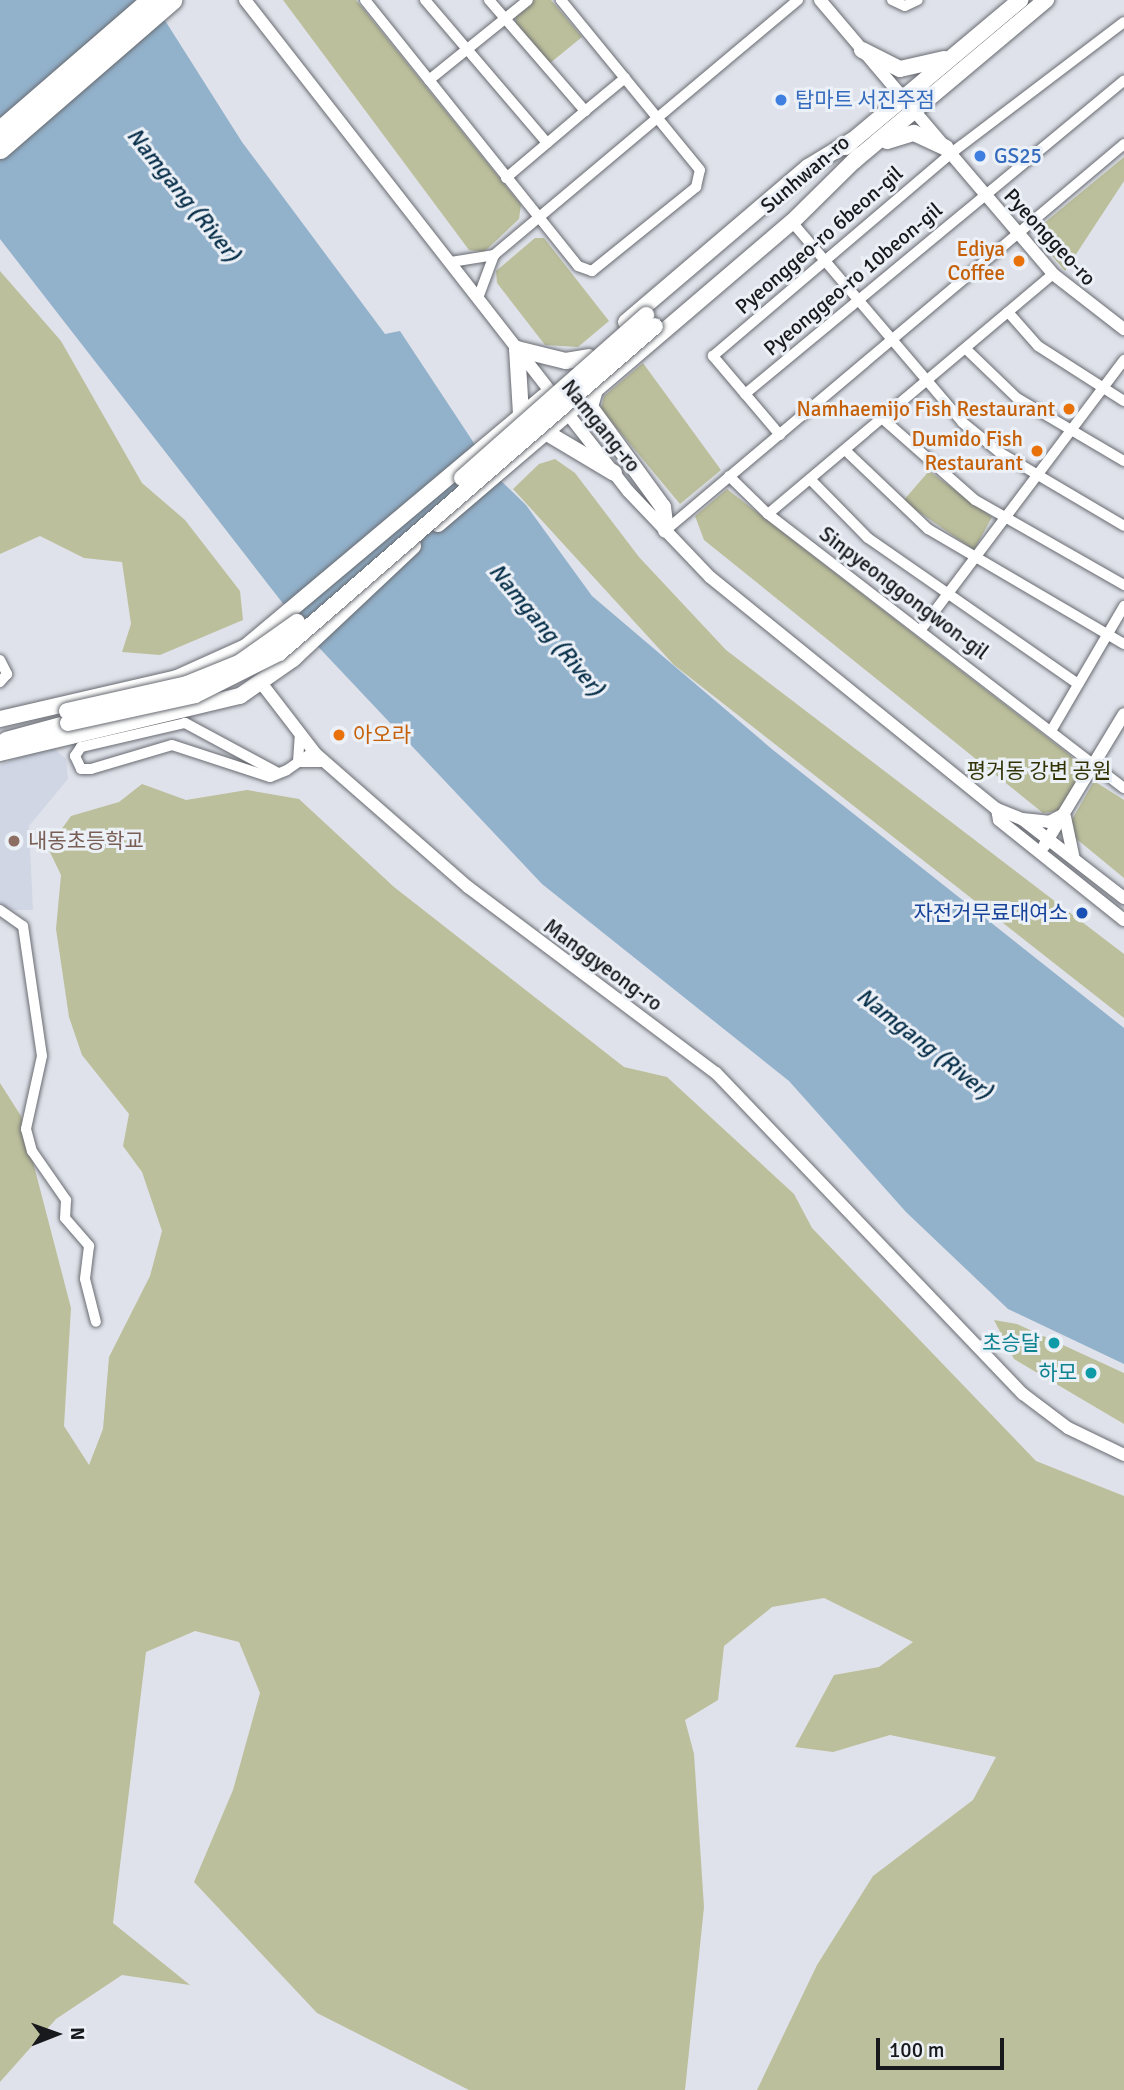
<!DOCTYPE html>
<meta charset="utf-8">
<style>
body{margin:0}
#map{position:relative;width:1124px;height:2090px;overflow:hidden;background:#dfe2ea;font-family:Signika,"Noto Sans KR",sans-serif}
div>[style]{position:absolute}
.built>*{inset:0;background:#d0d6e4}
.green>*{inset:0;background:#bcbf9b}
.water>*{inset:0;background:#92b1ca}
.roads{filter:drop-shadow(0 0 2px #686b71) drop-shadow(0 0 2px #686b71)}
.minor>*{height:10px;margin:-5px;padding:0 5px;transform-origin:5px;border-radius:5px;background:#fff}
.tertiary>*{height:12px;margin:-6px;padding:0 6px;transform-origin:6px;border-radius:6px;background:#fff}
.primary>*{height:16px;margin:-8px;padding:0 8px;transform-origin:8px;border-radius:8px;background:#fff}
.motorway>*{height:19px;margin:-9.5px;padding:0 9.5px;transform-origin:9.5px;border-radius:9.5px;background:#fff}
.bridges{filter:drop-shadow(0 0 2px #686b71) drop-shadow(0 0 2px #686b71)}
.primary-bridge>*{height:16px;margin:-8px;padding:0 8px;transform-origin:8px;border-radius:8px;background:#fff}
.dots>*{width:19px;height:19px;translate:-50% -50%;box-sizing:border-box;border:4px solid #ecf0f7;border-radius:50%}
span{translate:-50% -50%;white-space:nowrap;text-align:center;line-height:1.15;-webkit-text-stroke:6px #ecf0f7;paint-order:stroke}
.shop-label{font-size:21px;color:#366cbe}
.left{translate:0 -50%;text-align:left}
.street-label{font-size:21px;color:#18191c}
.food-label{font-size:21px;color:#c56008}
.right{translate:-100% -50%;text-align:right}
.park-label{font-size:21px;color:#313304}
.education-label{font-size:21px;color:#785e54}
.transit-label{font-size:21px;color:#164399}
.culture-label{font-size:21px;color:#0d838f}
.water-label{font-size:23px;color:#062e48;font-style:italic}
.north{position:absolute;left:21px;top:1999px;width:70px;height:70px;-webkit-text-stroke:5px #ecf0f7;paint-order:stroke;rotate:89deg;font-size:19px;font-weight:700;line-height:28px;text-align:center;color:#18191c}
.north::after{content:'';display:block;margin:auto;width:24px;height:32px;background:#18191c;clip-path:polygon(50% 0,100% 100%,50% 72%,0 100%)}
.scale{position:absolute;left:876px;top:2038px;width:128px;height:32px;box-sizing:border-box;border:4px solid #18191c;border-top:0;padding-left:9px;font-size:21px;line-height:24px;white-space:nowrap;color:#18191c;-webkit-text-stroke:5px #ecf0f7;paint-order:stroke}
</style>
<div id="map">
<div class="built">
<div style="clip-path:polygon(51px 746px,66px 759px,68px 779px,29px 826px,33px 910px,14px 910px,0 906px,0 765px)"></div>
</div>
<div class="green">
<div style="clip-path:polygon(283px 0,356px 0,521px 205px,519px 219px,484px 252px,469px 250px)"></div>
<div style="clip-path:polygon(533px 0,551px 0,582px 37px,549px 64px,516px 24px,516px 15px)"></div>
<div style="clip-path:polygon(1124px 157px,1124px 181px,1065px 271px,1037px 238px,1038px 228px)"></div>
<div style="clip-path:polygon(535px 238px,544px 238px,609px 321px,578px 347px,545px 345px,497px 283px,496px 271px)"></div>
<div style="clip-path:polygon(0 271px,61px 341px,142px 483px,185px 520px,240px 591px,243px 620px,160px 655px,122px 652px,131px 624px,122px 562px,84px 558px,40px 536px,0 554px)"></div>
<div style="clip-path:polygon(643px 363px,721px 470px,680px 504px,601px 409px,604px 396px)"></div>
<div style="clip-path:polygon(555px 459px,575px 473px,639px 557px,726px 650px,1124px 954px,1124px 1018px,674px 665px,513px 489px,539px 464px)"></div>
<div style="clip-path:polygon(929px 471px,992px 517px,974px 550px,903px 501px)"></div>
<div style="clip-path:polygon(727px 489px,1080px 763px,1083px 772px,1058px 811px,1043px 813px,704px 540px,695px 516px)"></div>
<div style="clip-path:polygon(1094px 781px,1124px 800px,1124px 878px,1073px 836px,1070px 823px)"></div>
<div style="clip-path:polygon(142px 784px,186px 800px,247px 790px,299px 799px,394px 887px,624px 1067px,667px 1077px,794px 1194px,812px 1228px,1036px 1461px,1124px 1496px,1124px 2090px,757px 2090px,817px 1965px,873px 1876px,973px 1800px,996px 1757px,890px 1735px,833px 1752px,795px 1747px,834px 1675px,879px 1667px,913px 1642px,824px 1598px,772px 1607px,724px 1646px,718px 1700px,685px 1720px,694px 1754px,704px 1907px,685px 2090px,469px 2090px,317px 2013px,194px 1882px,233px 1790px,260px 1693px,239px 1642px,195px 1631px,146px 1652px,113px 1923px,190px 1985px,122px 1975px,56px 2019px,0 2082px,0 1083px,21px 1116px,71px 1308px,64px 1426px,89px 1465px,103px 1429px,109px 1357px,150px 1276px,162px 1231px,142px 1172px,123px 1146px,129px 1114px,82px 1055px,69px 1017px,56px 929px,61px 875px,48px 848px,71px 816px,119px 802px)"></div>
<div style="clip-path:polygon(994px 1320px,1017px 1324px,1124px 1373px,1124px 1424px,1014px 1359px)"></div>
</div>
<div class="water">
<div style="clip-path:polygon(0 0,143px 0,166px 22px,242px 142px,385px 334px,400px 331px,495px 475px,526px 505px,592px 596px,773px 750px,1124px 1028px,1124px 1364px,1008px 1309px,906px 1212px,789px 1081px,542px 884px,309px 637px,0 239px)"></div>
</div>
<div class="roads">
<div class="minor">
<div style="left:365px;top:0;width:341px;rotate:51.3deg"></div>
<div style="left:578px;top:266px;width:15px;rotate:20deg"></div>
<div style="left:592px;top:271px;width:134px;rotate:-38.9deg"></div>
<div style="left:696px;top:187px;width:17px;rotate:-77deg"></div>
<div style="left:700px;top:170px;width:220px;rotate:-129.3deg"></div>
<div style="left:425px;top:0;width:188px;rotate:49.5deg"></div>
<div style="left:489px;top:0;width:147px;rotate:49.1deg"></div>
<div style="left:585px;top:111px;width:52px;rotate:-39.5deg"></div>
<div style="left:892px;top:0;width:14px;rotate:25deg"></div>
<div style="left:905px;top:6px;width:14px;rotate:-25deg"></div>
<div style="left:429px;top:80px;width:127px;rotate:-38.9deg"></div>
<div style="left:506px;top:178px;width:104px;rotate:-40.3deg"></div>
<div style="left:792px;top:222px;width:262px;rotate:49.6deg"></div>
<div style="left:962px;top:422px;width:48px;rotate:39deg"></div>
<div style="left:999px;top:452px;width:145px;rotate:30.6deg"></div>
<div style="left:451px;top:262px;width:44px;rotate:-9.2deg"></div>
<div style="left:478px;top:298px;width:46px;rotate:-69.6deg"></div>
<div style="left:494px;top:255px;width:397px;rotate:-40deg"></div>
<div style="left:1008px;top:312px;width:45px;rotate:48.6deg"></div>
<div style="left:1038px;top:346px;width:102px;rotate:32.6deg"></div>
<div style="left:966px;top:349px;width:71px;rotate:43.9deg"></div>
<div style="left:1017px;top:398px;width:124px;rotate:30.5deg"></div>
<div style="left:745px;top:394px;width:492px;rotate:-39.6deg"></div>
<div style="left:883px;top:419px;width:123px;rotate:41.4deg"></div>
<div style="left:975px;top:500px;width:172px;rotate:29.7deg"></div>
<div style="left:780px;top:435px;width:104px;rotate:-130.3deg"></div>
<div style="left:713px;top:356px;width:311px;rotate:-40.4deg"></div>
<div style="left:950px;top:154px;width:218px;rotate:-37.2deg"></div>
<div style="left:845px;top:450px;width:115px;rotate:43.6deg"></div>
<div style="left:928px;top:529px;width:227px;rotate:30.4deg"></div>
<div style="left:729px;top:476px;width:54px;rotate:44.3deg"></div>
<div style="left:768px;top:514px;width:449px;rotate:37.6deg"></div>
<div style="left:810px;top:479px;width:83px;rotate:45.5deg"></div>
<div style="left:868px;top:538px;width:256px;rotate:34.8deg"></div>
<div style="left:768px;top:514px;width:373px;rotate:-40.1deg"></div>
<div style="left:666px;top:530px;width:599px;rotate:-40.12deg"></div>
<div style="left:922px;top:628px;width:336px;rotate:-53deg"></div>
<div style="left:0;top:660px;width:16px;rotate:63deg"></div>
<div style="left:7px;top:674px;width:11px;rotate:131deg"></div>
<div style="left:1051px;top:731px;width:145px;rotate:-59.7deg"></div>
<div style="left:300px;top:733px;width:29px;rotate:94deg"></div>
<div style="left:298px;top:762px;width:27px"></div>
<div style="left:278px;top:773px;width:106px;rotate:-151.7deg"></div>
<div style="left:185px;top:723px;width:107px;rotate:167deg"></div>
<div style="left:81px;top:747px;width:11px;rotate:124deg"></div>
<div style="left:75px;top:756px;width:14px;rotate:65deg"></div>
<div style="left:81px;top:769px;width:10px"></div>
<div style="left:91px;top:769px;width:84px;rotate:-16.5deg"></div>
<div style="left:172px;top:745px;width:103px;rotate:18.1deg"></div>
<div style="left:270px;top:777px;width:18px;rotate:-22deg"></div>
<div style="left:287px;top:770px;width:33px;rotate:-35deg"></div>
<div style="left:0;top:910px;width:28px;rotate:35deg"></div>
<div style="left:23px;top:926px;width:131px;rotate:81.7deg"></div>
<div style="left:42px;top:1056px;width:75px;rotate:102.4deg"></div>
<div style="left:26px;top:1129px;width:23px;rotate:75deg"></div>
<div style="left:32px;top:1151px;width:60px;rotate:55.2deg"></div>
<div style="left:66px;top:1200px;width:18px;rotate:93deg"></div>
<div style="left:65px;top:1218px;width:37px;rotate:49deg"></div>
<div style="left:89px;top:1246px;width:33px;rotate:97deg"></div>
<div style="left:85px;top:1279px;width:44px;rotate:75.7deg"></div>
</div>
<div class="tertiary">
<div style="left:245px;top:0;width:623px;rotate:52.04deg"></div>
<div style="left:628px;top:491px;width:119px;rotate:46.4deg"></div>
<div style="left:710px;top:577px;width:369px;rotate:39deg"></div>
<div style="left:997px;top:809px;width:27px;rotate:22deg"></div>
<div style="left:1022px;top:819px;width:129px;rotate:37.8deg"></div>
<div style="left:820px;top:0;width:360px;rotate:49.6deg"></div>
<div style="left:1053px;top:274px;width:90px;rotate:37.8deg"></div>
<div style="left:262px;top:684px;width:88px;rotate:52.4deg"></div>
<div style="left:316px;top:754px;width:202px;rotate:41.2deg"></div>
<div style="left:468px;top:887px;width:310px;rotate:36.9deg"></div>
<div style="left:716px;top:1073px;width:444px;rotate:46.3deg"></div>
<div style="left:1023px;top:1394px;width:56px;rotate:37.1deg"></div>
<div style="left:1068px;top:1428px;width:62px;rotate:25.7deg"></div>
<div style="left:997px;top:809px;width:11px;rotate:80deg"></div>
<div style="left:999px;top:820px;width:160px;rotate:38.7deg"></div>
<div style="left:1065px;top:817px;width:40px;rotate:78deg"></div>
<div style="left:1022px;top:819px;width:27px;rotate:6deg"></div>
<div style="left:1049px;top:822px;width:15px;rotate:-28deg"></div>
<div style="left:1044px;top:846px;width:154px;rotate:-58.8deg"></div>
</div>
<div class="primary">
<div style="left:862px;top:50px;width:42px;rotate:26.6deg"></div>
<div style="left:900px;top:69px;width:45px;rotate:-12.8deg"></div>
<div style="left:887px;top:141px;width:28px;rotate:-17deg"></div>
<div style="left:914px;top:133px;width:35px;rotate:25deg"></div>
<div style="left:845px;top:147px;width:229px;rotate:-40deg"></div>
<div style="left:854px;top:161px;width:251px;rotate:-40deg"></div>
<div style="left:626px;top:322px;width:239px;rotate:-40.4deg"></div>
<div style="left:808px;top:167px;width:52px;rotate:-31deg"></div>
<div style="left:594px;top:393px;width:15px;rotate:106deg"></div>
<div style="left:590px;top:407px;width:124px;rotate:53.9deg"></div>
<div style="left:663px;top:507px;width:23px;rotate:83deg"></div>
<div style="left:521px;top:414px;width:65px;rotate:-93.5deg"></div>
<div style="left:517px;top:349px;width:50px;rotate:13.8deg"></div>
<div style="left:566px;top:361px;width:23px;rotate:-10deg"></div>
<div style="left:547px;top:433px;width:78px;rotate:30.8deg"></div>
<div style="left:438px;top:524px;width:465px;rotate:-40.5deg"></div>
<div style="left:792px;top:222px;width:95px;rotate:-44.6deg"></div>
<div style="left:0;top:719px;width:182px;rotate:-13deg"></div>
<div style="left:177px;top:678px;width:76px;rotate:-24.2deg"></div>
<div style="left:246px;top:647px;width:390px;rotate:-40deg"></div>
<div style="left:6px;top:740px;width:64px;rotate:-15.3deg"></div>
<div style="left:0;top:753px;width:247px;rotate:-13.4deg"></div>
<div style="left:240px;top:696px;width:65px;rotate:-34.9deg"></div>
<div style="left:293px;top:659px;width:165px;rotate:-43.3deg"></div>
</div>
<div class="motorway">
<div style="left:0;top:130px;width:198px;rotate:-40.9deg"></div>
<div style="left:0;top:149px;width:228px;rotate:-40.9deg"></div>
</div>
</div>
<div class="bridges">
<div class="primary-bridge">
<div style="left:462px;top:478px;width:246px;rotate:-41.5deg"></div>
<div style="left:67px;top:711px;width:123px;rotate:-12.7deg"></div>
<div style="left:187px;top:684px;width:56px;rotate:-22deg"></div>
<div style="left:239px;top:663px;width:71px;rotate:-35.3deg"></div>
<div style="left:68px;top:723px;width:130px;rotate:-12.4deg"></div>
<div style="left:195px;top:695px;width:94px;rotate:-26.6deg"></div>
<div style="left:279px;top:653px;width:498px;rotate:-41deg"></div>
</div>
</div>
<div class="dots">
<div style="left:781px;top:100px;background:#3f7fe0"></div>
<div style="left:980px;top:156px;background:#3f7fe0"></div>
<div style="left:1019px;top:261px;background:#e8710a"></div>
<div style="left:1069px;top:409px;background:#e8710a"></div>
<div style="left:1037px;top:451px;background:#e8710a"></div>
<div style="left:339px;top:735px;background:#e8710a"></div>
<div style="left:14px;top:841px;background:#8d6e63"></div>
<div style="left:1082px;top:913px;background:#1a4fb4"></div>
<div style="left:1054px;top:1343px;background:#0f9aa8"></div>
<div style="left:1091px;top:1373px;background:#0f9aa8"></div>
</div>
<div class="shop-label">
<span class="left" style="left:795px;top:100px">탑마트 서진주점</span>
<span class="left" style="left:994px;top:156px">GS25</span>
</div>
<div class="street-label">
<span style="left:805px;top:174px;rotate:-40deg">Sunhwan-ro</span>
<span style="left:1050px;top:237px;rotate:47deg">Pyeonggeo-ro</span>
<span style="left:819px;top:240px;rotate:-41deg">Pyeonggeo-ro 6beon-gil</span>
<span style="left:853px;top:279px;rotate:-40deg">Pyeonggeo-ro 10beon-gil</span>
<span style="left:601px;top:426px;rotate:51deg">Namgang-ro</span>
<span style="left:904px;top:593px;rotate:37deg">Sinpyeonggongwon-gil</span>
<span style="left:603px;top:965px;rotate:36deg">Manggyeong-ro</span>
</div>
<div class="food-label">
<span class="right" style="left:1005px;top:261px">Ediya<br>Coffee</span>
<span class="right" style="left:1055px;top:409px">Namhaemijo Fish Restaurant</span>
<span class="right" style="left:1023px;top:451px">Dumido Fish<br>Restaurant</span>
<span class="left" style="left:353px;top:735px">아오라</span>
</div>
<div class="park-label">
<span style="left:1039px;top:771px">평거동 강변 공원</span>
</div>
<div class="education-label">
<span class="left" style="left:28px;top:841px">내동초등학교</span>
</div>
<div class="transit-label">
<span class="right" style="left:1068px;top:913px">자전거무료대여소</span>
</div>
<div class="culture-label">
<span class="right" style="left:1040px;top:1343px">초승달</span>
<span class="right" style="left:1077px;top:1373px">하모</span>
</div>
<div class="water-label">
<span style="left:183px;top:195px;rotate:51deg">Namgang (River)</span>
<span style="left:546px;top:630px;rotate:50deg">Namgang (River)</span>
<span style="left:924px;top:1044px;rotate:38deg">Namgang (River)</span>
</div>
<div class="north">N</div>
<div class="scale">100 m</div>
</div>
